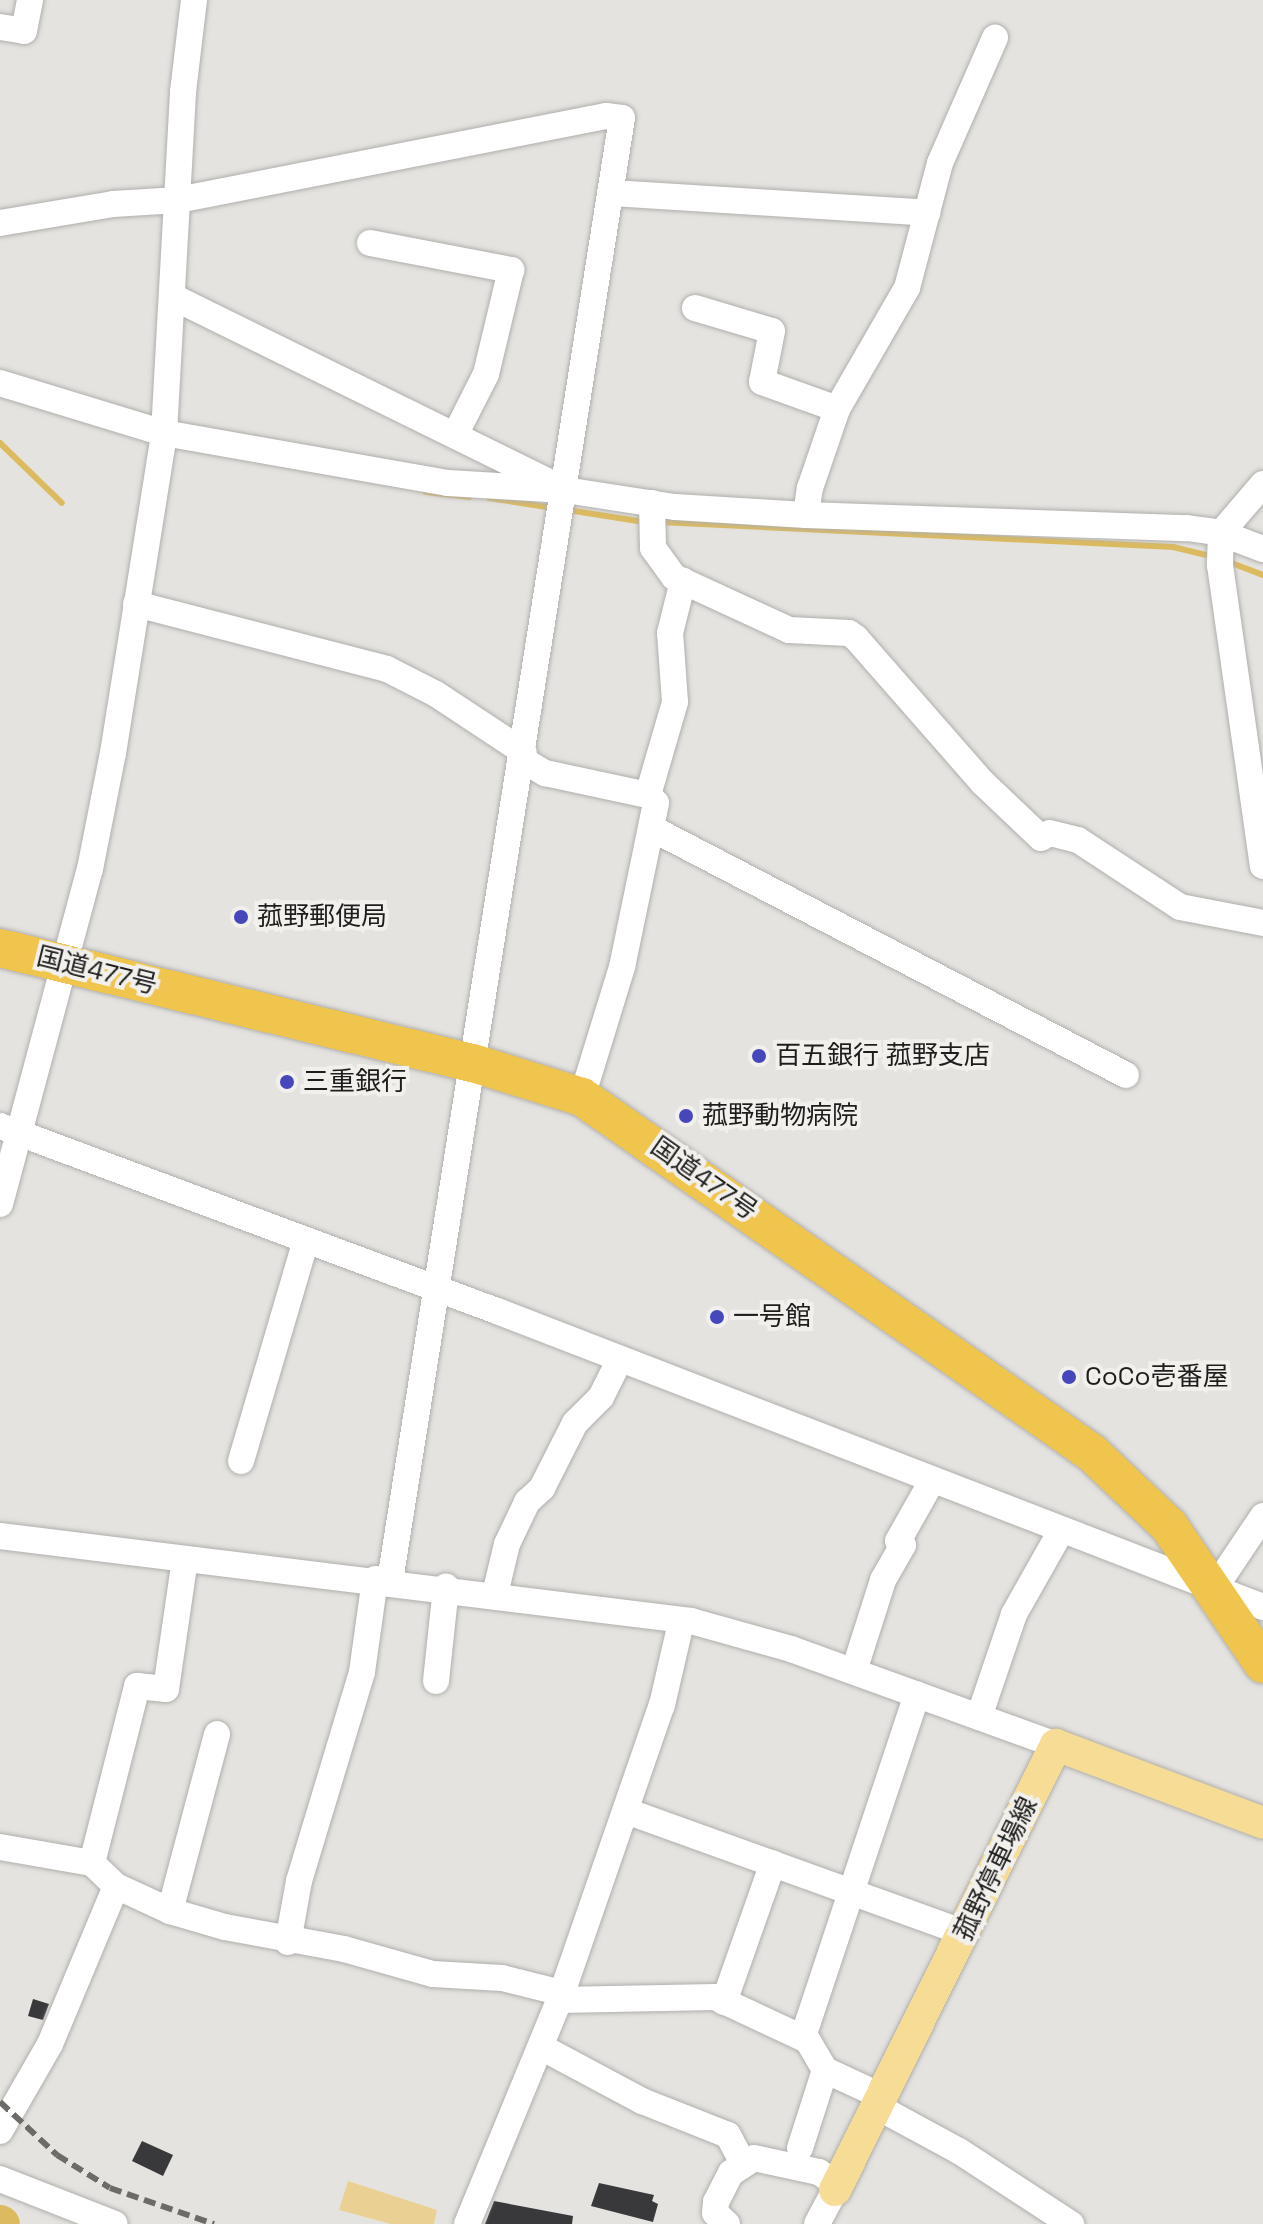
<!DOCTYPE html>
<meta charset="utf-8">
<style>
body{margin:0}
#map{position:relative;width:1263px;height:2224px;overflow:hidden;background:#e5e3e0;font-family:"Space Grotesk","Noto Sans JP",sans-serif}
div>[style]{position:absolute}
.green>*{inset:0;background:#ead193}
.stream>*{height:6px;margin:-3px;padding:0 3px;transform-origin:3px;border-radius:3px;background:#dcba5f}
.river>*{height:36px;margin:-18px;padding:0 18px;transform-origin:18px;border-radius:18px;background:#dcba5f}
.building>*{inset:0;background:#39393c}
.roads{filter:drop-shadow(0 0 2px #b0afac) drop-shadow(0 0 2px #b0afac)}
.minor>*{height:26px;margin:-13px;padding:0 13px;transform-origin:13px;border-radius:13px;background:#fff}
.major>*{height:32px;margin:-16px;padding:0 16px;transform-origin:16px;border-radius:16px;background:#f6dc95}
.highway>*{height:38px;margin:-19px;padding:0 19px;transform-origin:19px;border-radius:19px;background:#f0c54e}
.rail>*{height:6px;margin-top:-3px;transform-origin:0;background:repeating-linear-gradient(90deg,#6c6b68 0 12px,transparent 0 18px)}
.dots>*{width:22px;height:22px;translate:-50% -50%;box-sizing:border-box;border:4px solid #f2f0ed;border-radius:50%}
span{translate:-50% -50%;white-space:nowrap;text-align:center;line-height:1.15;-webkit-text-stroke:8px #f2f0ed;paint-order:stroke}
.poi-label{font-size:26px;color:#1d1d1b}
.left{translate:0 -50%;text-align:left}
.street-label{font-size:26px;color:#1d1d1b}
</style>
<div id="map">
<div class="green">
<div style="clip-path:polygon(348px 2181px,437px 2210px,434px 2224px,391px 2224px,339px 2210px)"></div>
</div>
<div class="stream">
<div style="left:0;top:443px;width:86px;rotate:44.1deg"></div>
<div style="left:426px;top:492px;width:44px;rotate:6.5deg"></div>
<div style="left:489px;top:498px;width:65px;rotate:8.9deg"></div>
<div style="left:568px;top:510px;width:77px;rotate:9deg"></div>
<div style="left:660px;top:522px;width:514px;rotate:2.79deg"></div>
<div style="left:1173px;top:547px;width:42px;rotate:13.7deg"></div>
<div style="left:1229px;top:562px;width:36px;rotate:21deg"></div>
</div>
<div class="river">
<div style="left:0;top:2223px;width:2px;rotate:27deg"></div>
</div>
<div class="building">
<div style="clip-path:polygon(33px 1999px,49px 2004px,43px 2020px,28px 2016px)"></div>
<div style="clip-path:polygon(142px 2141px,173px 2155px,163px 2176px,132px 2161px)"></div>
<div style="clip-path:polygon(599px 2183px,654px 2195px,652px 2201px,658px 2204px,653px 2222px,591px 2206px)"></div>
<div style="clip-path:polygon(494px 2201px,573px 2216px,572px 2224px,485px 2224px)"></div>
</div>
<div class="roads">
<div class="minor">
<div style="left:0;top:27px;width:24px;rotate:9deg"></div>
<div style="left:24px;top:31px;width:32px;rotate:-79deg"></div>
<div style="left:613px;top:193px;width:315px;rotate:3.6deg"></div>
<div style="left:0;top:223px;width:115px;rotate:-9.5deg"></div>
<div style="left:113px;top:204px;width:65px;rotate:-3.5deg"></div>
<div style="left:178px;top:200px;width:436px;rotate:-11.1deg"></div>
<div style="left:606px;top:116px;width:16px;rotate:7deg"></div>
<div style="left:622px;top:118px;width:1481px;rotate:99.01deg"></div>
<div style="left:370px;top:243px;width:144px;rotate:10.8deg"></div>
<div style="left:511px;top:270px;width:107px;rotate:103.5deg"></div>
<div style="left:486px;top:374px;width:68px;rotate:116.9deg"></div>
<div style="left:175px;top:298px;width:424px;rotate:26.2deg"></div>
<div style="left:695px;top:308px;width:80px;rotate:16.6deg"></div>
<div style="left:772px;top:331px;width:52px;rotate:101.1deg"></div>
<div style="left:762px;top:382px;width:80px;rotate:19.8deg"></div>
<div style="left:0;top:383px;width:171px;rotate:17deg"></div>
<div style="left:164px;top:433px;width:288px;rotate:10deg"></div>
<div style="left:448px;top:483px;width:117px;rotate:3.4deg"></div>
<div style="left:565px;top:490px;width:111px;rotate:8.8deg"></div>
<div style="left:675px;top:507px;width:131px;rotate:3.5deg"></div>
<div style="left:806px;top:515px;width:381px;rotate:2deg"></div>
<div style="left:1187px;top:528px;width:34px;rotate:8deg"></div>
<div style="left:1221px;top:533px;width:45px;rotate:20.9deg"></div>
<div style="left:1263px;top:484px;width:65px;rotate:130.6deg"></div>
<div style="left:1221px;top:533px;width:32px;rotate:92deg"></div>
<div style="left:1220px;top:565px;width:304px;rotate:81.9deg"></div>
<div style="left:652px;top:503px;width:45px;rotate:88.7deg"></div>
<div style="left:653px;top:548px;width:36px;rotate:54deg"></div>
<div style="left:674px;top:577px;width:127px;rotate:24.7deg"></div>
<div style="left:789px;top:630px;width:60px;rotate:2.9deg"></div>
<div style="left:849px;top:633px;width:9px;rotate:36deg"></div>
<div style="left:856px;top:638px;width:191px;rotate:48.8deg"></div>
<div style="left:982px;top:782px;width:81px;rotate:43.5deg"></div>
<div style="left:1041px;top:838px;width:10px;rotate:-29deg"></div>
<div style="left:1050px;top:833px;width:29px;rotate:14deg"></div>
<div style="left:1078px;top:840px;width:122px;rotate:33.3deg"></div>
<div style="left:1180px;top:907px;width:85px;rotate:10.9deg"></div>
<div style="left:806px;top:515px;width:27px;rotate:-82deg"></div>
<div style="left:810px;top:488px;width:83px;rotate:-71.1deg"></div>
<div style="left:837px;top:409px;width:140px;rotate:-60deg"></div>
<div style="left:907px;top:288px;width:129px;rotate:-75.2deg"></div>
<div style="left:940px;top:163px;width:137px;rotate:-66.3deg"></div>
<div style="left:136px;top:604px;width:259px;rotate:14.5deg"></div>
<div style="left:387px;top:669px;width:55px;rotate:27deg"></div>
<div style="left:436px;top:694px;width:105px;rotate:33.4deg"></div>
<div style="left:523px;top:760px;width:26px;rotate:31deg"></div>
<div style="left:545px;top:773px;width:105px;rotate:12.1deg"></div>
<div style="left:648px;top:795px;width:11px;rotate:45deg"></div>
<div style="left:656px;top:803px;width:167px;rotate:101.7deg"></div>
<div style="left:622px;top:967px;width:136px;rotate:107.1deg"></div>
<div style="left:648px;top:795px;width:97px;rotate:-73.8deg"></div>
<div style="left:675px;top:702px;width:69px;rotate:-94.1deg"></div>
<div style="left:670px;top:633px;width:54px;rotate:-76deg"></div>
<div style="left:653px;top:829px;width:533px;rotate:27.48deg"></div>
<div style="left:0;top:1126px;width:530px;rotate:20.42deg"></div>
<div style="left:497px;top:1311px;width:821px;rotate:21.13deg"></div>
<div style="left:0;top:1204px;width:347px;rotate:-75deg"></div>
<div style="left:90px;top:869px;width:118px;rotate:-78.8deg"></div>
<div style="left:113px;top:753px;width:324px;rotate:-80.9deg"></div>
<div style="left:164px;top:433px;width:342px;rotate:-86.8deg"></div>
<div style="left:183px;top:92px;width:93px;rotate:-83.2deg"></div>
<div style="left:241px;top:1461px;width:227px;rotate:-73.6deg"></div>
<div style="left:0;top:1536px;width:696px;rotate:7.01deg"></div>
<div style="left:691px;top:1621px;width:104px;rotate:15.6deg"></div>
<div style="left:791px;top:1649px;width:282px;rotate:19.9deg"></div>
<div style="left:1214px;top:1589px;width:88px;rotate:-56.1deg"></div>
<div style="left:495px;top:1594px;width:51px;rotate:-76.5deg"></div>
<div style="left:507px;top:1544px;width:47px;rotate:-64.5deg"></div>
<div style="left:527px;top:1502px;width:21px;rotate:-43deg"></div>
<div style="left:542px;top:1488px;width:73px;rotate:-63.1deg"></div>
<div style="left:575px;top:1423px;width:37px;rotate:-45deg"></div>
<div style="left:601px;top:1397px;width:42px;rotate:-63.4deg"></div>
<div style="left:854px;top:1671px;width:96px;rotate:-72.3deg"></div>
<div style="left:883px;top:1580px;width:40px;rotate:-60.3deg"></div>
<div style="left:903px;top:1545px;width:6px;rotate:-141deg"></div>
<div style="left:898px;top:1541px;width:69px;rotate:-60.5deg"></div>
<div style="left:436px;top:1681px;width:95px;rotate:-83.9deg"></div>
<div style="left:979px;top:1717px;width:109px;rotate:-71.2deg"></div>
<div style="left:1014px;top:1614px;width:95px;rotate:-60.5deg"></div>
<div style="left:626px;top:1811px;width:359px;rotate:19.8deg"></div>
<div style="left:0;top:1847px;width:93px;rotate:9.9deg"></div>
<div style="left:92px;top:1863px;width:33px;rotate:44deg"></div>
<div style="left:116px;top:1886px;width:60px;rotate:24.8deg"></div>
<div style="left:170px;top:1911px;width:57px;rotate:16.2deg"></div>
<div style="left:225px;top:1927px;width:121px;rotate:10.5deg"></div>
<div style="left:344px;top:1949px;width:92px;rotate:15.7deg"></div>
<div style="left:433px;top:1974px;width:69px;rotate:3.3deg"></div>
<div style="left:502px;top:1978px;width:62px;rotate:14deg"></div>
<div style="left:92px;top:1863px;width:183px;rotate:-75.7deg"></div>
<div style="left:137px;top:1686px;width:29px;rotate:6deg"></div>
<div style="left:166px;top:1689px;width:131px;rotate:-81.7deg"></div>
<div style="left:170px;top:1911px;width:183px;rotate:-75.1deg"></div>
<div style="left:288px;top:1942px;width:62px;rotate:-79.8deg"></div>
<div style="left:299px;top:1881px;width:218px;rotate:-73.2deg"></div>
<div style="left:362px;top:1672px;width:94px;rotate:-82deg"></div>
<div style="left:559px;top:2000px;width:156px;rotate:-1.1deg"></div>
<div style="left:715px;top:1997px;width:102px;rotate:25.1deg"></div>
<div style="left:724px;top:2002px;width:147px;rotate:-70.6deg"></div>
<div style="left:541px;top:2047px;width:115px;rotate:28.1deg"></div>
<div style="left:642px;top:2101px;width:92px;rotate:21.6deg"></div>
<div style="left:728px;top:2135px;width:30px;rotate:62deg"></div>
<div style="left:881px;top:2096px;width:62px;rotate:-155.1deg"></div>
<div style="left:825px;top:2070px;width:42px;rotate:-120.3deg"></div>
<div style="left:804px;top:2034px;width:358px;rotate:-71.6deg"></div>
<div style="left:876px;top:2106px;width:94px;rotate:28.5deg"></div>
<div style="left:959px;top:2151px;width:134px;rotate:33.1deg"></div>
<div style="left:0;top:2131px;width:100px;rotate:-60.1deg"></div>
<div style="left:50px;top:2044px;width:171px;rotate:-67.3deg"></div>
<div style="left:800px;top:2148px;width:82px;rotate:-72.2deg"></div>
<div style="left:0;top:2179px;width:123px;rotate:21.4deg"></div>
<div style="left:467px;top:2224px;width:250px;rotate:-67.6deg"></div>
<div style="left:562px;top:1993px;width:305px;rotate:-70.9deg"></div>
<div style="left:662px;top:1705px;width:84px;rotate:-77deg"></div>
<div style="left:727px;top:2224px;width:16px;rotate:-137deg"></div>
<div style="left:715px;top:2213px;width:11px;rotate:-85deg"></div>
<div style="left:716px;top:2202px;width:33px;rotate:-63deg"></div>
<div style="left:731px;top:2173px;width:27px;rotate:-33deg"></div>
<div style="left:754px;top:2158px;width:66px;rotate:12.2deg"></div>
<div style="left:819px;top:2172px;width:12px;rotate:35deg"></div>
<div style="left:829px;top:2179px;width:13px;rotate:61deg"></div>
<div style="left:835px;top:2190px;width:38px;rotate:118deg"></div>
</div>
<div class="major">
<div style="left:835px;top:2190px;width:497px;rotate:-63.6deg"></div>
<div style="left:1056px;top:1745px;width:221px;rotate:20.6deg"></div>
</div>
<div class="highway">
<div style="left:0;top:948px;width:487px;rotate:13.7deg"></div>
<div style="left:473px;top:1063px;width:114px;rotate:17.3deg"></div>
<div style="left:582px;top:1097px;width:622px;rotate:34.92deg"></div>
<div style="left:1092px;top:1453px;width:106px;rotate:43.5deg"></div>
<div style="left:1169px;top:1526px;width:167px;rotate:55.7deg"></div>
</div>
</div>
<div class="rail">
<div style="left:0;top:2102px;width:78px;rotate:42.9deg"></div>
<div style="left:57px;top:2155px;width:62px;rotate:31.9deg"></div>
<div style="left:110px;top:2188px;width:110px;rotate:19.1deg"></div>
</div>
<div class="dots">
<div style="left:241px;top:917px;background:#4747bc"></div>
<div style="left:759px;top:1056px;background:#4747bc"></div>
<div style="left:287px;top:1082px;background:#4747bc"></div>
<div style="left:686px;top:1116px;background:#4747bc"></div>
<div style="left:717px;top:1317px;background:#4747bc"></div>
<div style="left:1069px;top:1377px;background:#4747bc"></div>
</div>
<div class="poi-label">
<span class="left" style="left:257px;top:917px">菰野郵便局</span>
<span class="left" style="left:775px;top:1056px">百五銀行 菰野支店</span>
<span class="left" style="left:303px;top:1082px">三重銀行</span>
<span class="left" style="left:702px;top:1116px">菰野動物病院</span>
<span class="left" style="left:733px;top:1317px">一号館</span>
<span class="left" style="left:1085px;top:1377px">CoCo壱番屋</span>
</div>
<div class="street-label">
<span style="left:97px;top:971px;rotate:14deg">国道477号</span>
<span style="left:704px;top:1179px;rotate:35deg">国道477号</span>
<span style="left:996px;top:1869px;rotate:-64deg">菰野停車場線</span>
</div>
</div>
